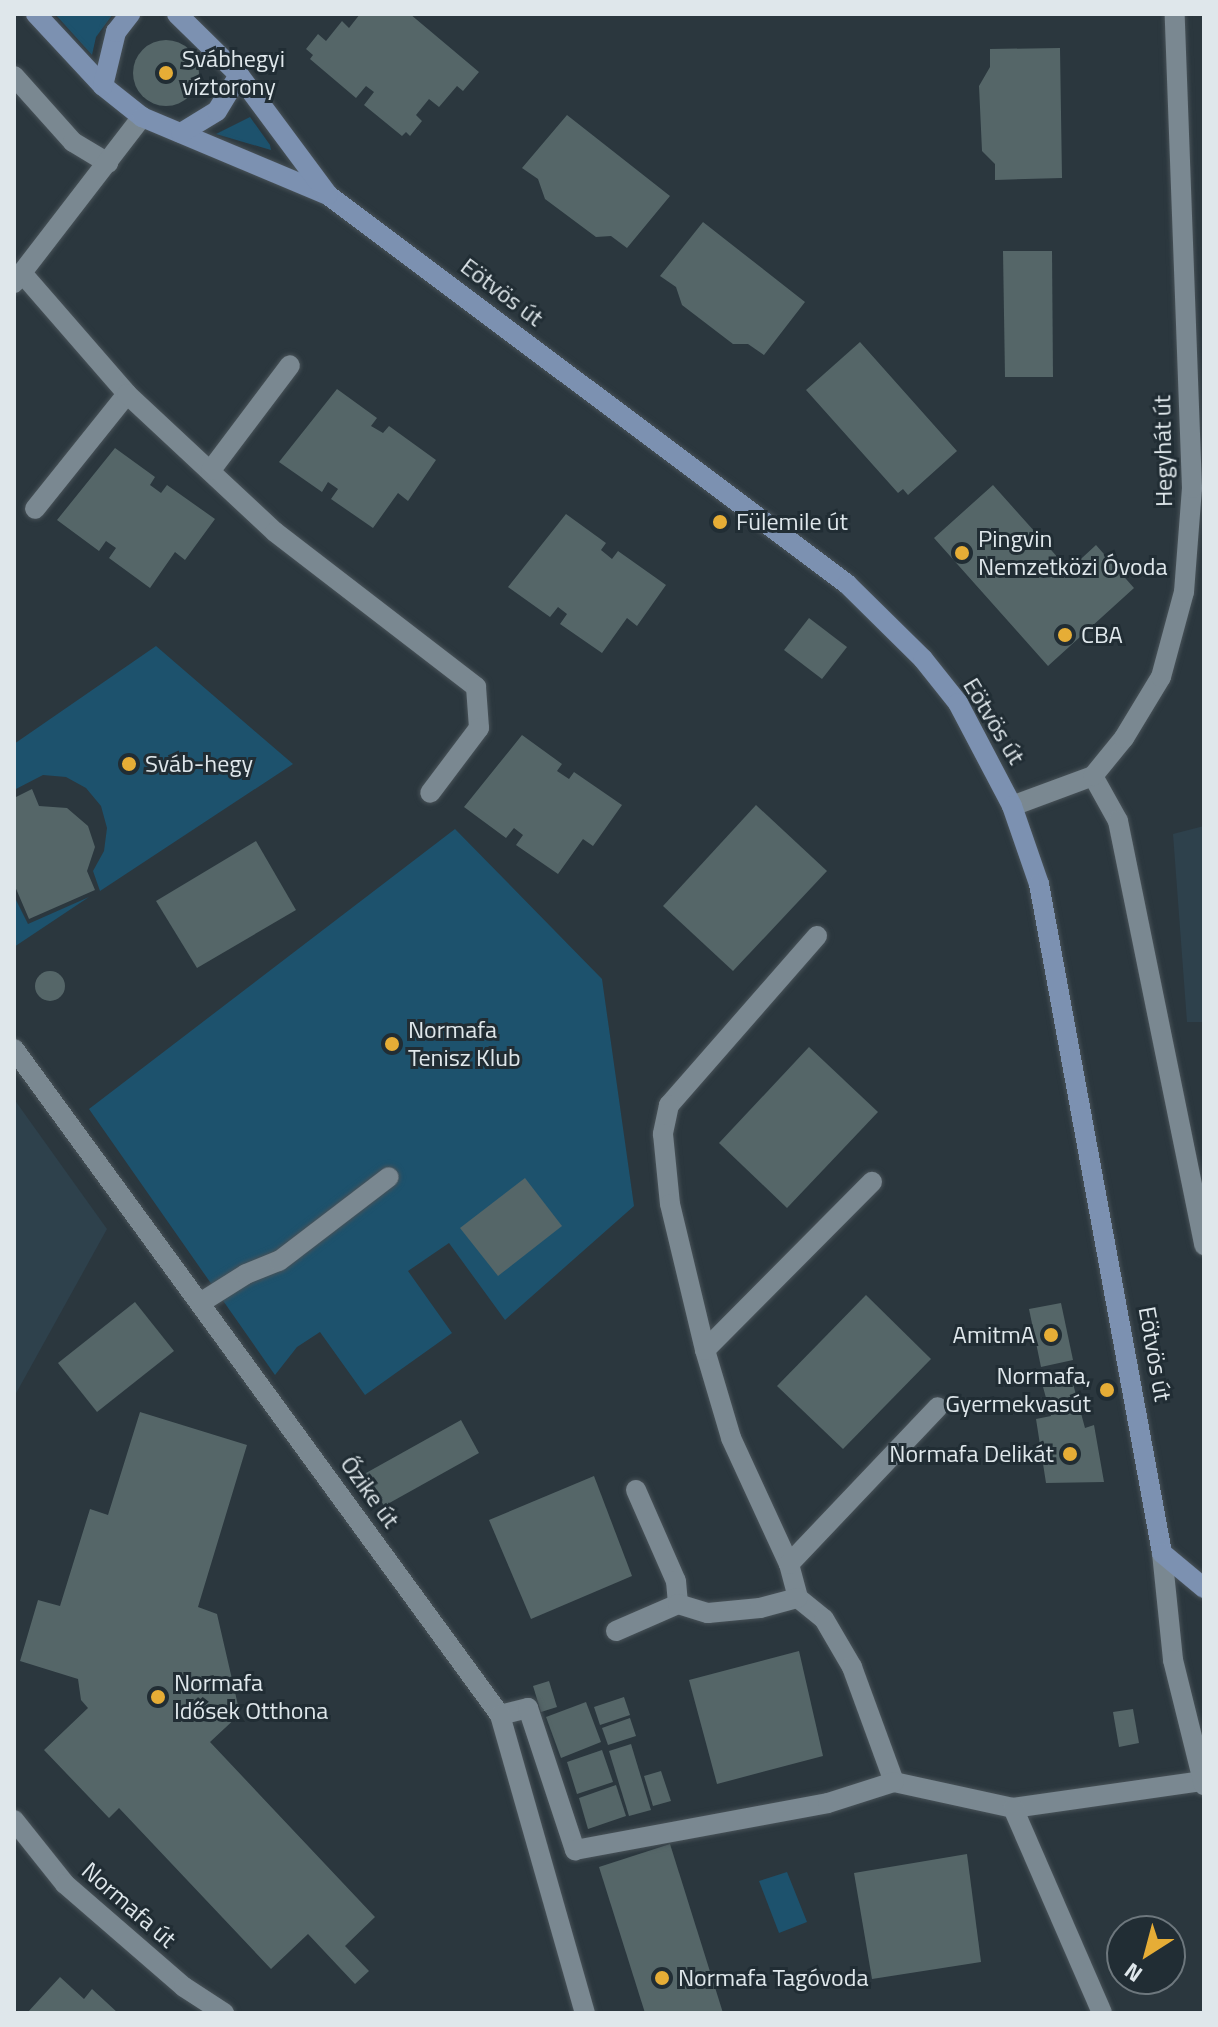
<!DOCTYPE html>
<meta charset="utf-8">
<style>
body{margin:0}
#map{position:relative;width:1218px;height:2027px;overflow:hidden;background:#2b373e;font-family:"Titillium Web",sans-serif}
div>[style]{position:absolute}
.built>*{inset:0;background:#2e414c}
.green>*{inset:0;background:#1d526d}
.building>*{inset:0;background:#556668}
.round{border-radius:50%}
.roads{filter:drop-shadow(0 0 2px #485258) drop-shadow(0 0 2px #485258)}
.lane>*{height:20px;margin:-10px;padding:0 10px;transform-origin:10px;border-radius:10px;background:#7a8891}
.street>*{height:20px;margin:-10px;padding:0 10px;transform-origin:10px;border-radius:10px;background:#7a8891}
.secondary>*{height:20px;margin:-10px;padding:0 10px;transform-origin:10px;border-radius:10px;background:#7c91b1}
.dots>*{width:22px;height:22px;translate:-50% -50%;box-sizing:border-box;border:4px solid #212d34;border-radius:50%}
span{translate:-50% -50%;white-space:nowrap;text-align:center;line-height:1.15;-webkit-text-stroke:6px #212d34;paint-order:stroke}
.poi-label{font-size:24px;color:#dfe7eb}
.left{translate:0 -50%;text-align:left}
.right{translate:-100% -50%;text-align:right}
.street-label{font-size:24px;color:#dfe7eb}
.frame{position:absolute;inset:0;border:16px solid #dfe7eb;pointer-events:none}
.north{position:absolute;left:1106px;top:1915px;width:80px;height:80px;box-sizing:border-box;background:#212d34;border:2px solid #6d777d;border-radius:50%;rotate:216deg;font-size:22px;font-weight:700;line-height:32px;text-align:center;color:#dfe7eb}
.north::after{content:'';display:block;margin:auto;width:28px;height:36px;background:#e6ad36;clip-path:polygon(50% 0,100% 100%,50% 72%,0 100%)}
</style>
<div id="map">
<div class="built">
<div style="clip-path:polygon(1204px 826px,1204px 1022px,1187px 1022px,1173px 834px)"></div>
<div style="clip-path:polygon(14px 1099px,107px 1229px,14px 1397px)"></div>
</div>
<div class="green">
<div style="clip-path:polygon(55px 14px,113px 14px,96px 37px,92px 55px)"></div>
<div style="clip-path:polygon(250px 117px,270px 145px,271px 150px,216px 134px)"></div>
<div style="clip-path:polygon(156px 646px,293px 764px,100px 891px,93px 871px,104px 851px,107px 828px,101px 806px,86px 788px,66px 777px,43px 775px,14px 790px,14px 744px)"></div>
<div style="clip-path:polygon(455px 829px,602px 979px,634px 1206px,505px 1320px,449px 1243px,408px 1271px,452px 1333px,365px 1395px,320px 1332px,297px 1347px,275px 1375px,89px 1109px)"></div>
<div style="clip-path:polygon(14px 896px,28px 924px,89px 897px,14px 947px)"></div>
<div style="clip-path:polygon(787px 1872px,807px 1922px,779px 1933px,759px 1881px)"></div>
</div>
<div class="building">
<div style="clip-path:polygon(360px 14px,410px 14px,479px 72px,463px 91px,457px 86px,439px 107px,429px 99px,416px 115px,422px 121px,410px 136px,406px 132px,402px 136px,364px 105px,374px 92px,366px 86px,356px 98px,310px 59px,313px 55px,306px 49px,318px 34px,326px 41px,342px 21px,349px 28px)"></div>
<div class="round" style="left:133px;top:40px;width:66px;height:66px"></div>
<div style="clip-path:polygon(1060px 48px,1062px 178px,995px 180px,995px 164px,982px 151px,979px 86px,990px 67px,990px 49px)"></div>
<div style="clip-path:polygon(567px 115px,670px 196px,627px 248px,611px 236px,596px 237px,545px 199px,538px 179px,522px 168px)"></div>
<div style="clip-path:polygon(703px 222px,805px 302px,764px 355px,748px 344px,733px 344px,682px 305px,676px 287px,660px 276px)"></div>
<div style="clip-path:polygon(1003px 251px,1052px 251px,1053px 377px,1005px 377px)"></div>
<div style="clip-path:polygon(860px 342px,957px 451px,908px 495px,903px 489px,898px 493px,806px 390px)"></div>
<div style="clip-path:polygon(337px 389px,377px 418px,371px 426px,383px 433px,389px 426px,436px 460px,408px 501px,398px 493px,373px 528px,331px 499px,338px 489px,328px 482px,322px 492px,279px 462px)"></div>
<div style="clip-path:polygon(115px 448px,155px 477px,150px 485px,161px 493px,167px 485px,215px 519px,185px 560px,175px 552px,150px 588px,109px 558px,116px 548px,106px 541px,99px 551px,57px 520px)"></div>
<div style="clip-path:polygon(993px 485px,1069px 570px,1096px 545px,1134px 588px,1048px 666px,934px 538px)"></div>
<div style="clip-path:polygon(566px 514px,606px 543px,601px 550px,612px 559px,618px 551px,666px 585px,637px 626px,627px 618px,602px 653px,560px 624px,567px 614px,558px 607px,550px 617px,508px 587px)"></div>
<div style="clip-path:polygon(809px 618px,847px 647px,822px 679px,784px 650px)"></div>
<div style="clip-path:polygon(522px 735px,562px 764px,557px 771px,569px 779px,574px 772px,622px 805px,593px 846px,583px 839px,558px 874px,516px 845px,523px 835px,514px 828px,506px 838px,464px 807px)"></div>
<div style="clip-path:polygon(32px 789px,39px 806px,67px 808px,88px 826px,95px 847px,87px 871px,95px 890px,29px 919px,14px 884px,14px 798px)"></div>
<div style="clip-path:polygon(756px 805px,827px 871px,733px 971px,663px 906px)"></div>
<div style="clip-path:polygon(256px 841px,296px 910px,197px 968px,156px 901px)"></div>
<div class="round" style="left:35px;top:971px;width:30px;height:30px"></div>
<div style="clip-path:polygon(809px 1047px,878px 1112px,787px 1208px,719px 1143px)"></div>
<div style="clip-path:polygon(525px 1178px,562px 1226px,498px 1276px,460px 1228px)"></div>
<div style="clip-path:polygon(866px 1295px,931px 1359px,843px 1449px,777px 1386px)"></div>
<div style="clip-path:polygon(135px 1302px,174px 1351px,97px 1412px,58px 1363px)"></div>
<div style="clip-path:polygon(1061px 1303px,1073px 1360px,1041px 1367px,1029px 1309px)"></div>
<div style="clip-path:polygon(1072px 1380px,1085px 1428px,1094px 1425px,1104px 1482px,1046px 1483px,1036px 1419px,1051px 1416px,1043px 1387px)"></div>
<div style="clip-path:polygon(140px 1412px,247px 1445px,198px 1607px,217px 1614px,240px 1714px,210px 1742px,375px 1917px,345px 1946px,369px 1971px,355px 1984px,308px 1934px,271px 1969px,119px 1808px,109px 1818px,44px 1750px,88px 1708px,81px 1700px,78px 1679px,20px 1661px,38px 1600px,60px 1606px,90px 1509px,108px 1515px)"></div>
<div style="clip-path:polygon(461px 1420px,479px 1453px,384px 1506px,366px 1473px)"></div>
<div style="clip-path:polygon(594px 1476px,632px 1576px,531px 1619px,489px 1520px)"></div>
<div style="clip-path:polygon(799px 1651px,823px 1756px,717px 1784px,689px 1680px)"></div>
<div style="clip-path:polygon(549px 1681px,557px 1707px,541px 1712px,533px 1686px)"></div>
<div style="clip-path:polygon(624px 1697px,630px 1715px,600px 1725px,594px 1707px)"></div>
<div style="clip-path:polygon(586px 1702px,601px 1742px,561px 1758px,546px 1717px)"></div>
<div style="clip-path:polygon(1133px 1709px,1139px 1743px,1119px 1747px,1113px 1712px)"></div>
<div style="clip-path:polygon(630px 1718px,636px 1736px,608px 1745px,602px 1728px)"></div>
<div style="clip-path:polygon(631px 1744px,651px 1810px,629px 1816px,609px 1751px)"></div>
<div style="clip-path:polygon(602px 1750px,613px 1782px,577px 1794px,567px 1762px)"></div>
<div style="clip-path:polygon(661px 1771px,671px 1801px,653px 1806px,644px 1776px)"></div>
<div style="clip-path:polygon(616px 1785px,626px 1816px,588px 1829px,579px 1798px)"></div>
<div style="clip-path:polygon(670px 1844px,723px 2013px,645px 2013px,599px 1867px)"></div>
<div style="clip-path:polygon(967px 1854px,981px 1962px,872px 1979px,854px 1873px)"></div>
<div style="clip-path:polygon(60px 1977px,84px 1999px,92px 1989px,118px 2013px,27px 2013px)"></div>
</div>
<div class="roads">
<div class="lane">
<div style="left:14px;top:76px;width:89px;rotate:48.2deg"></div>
<div style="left:73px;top:142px;width:41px;rotate:31deg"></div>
<div style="left:22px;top:273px;width:160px;rotate:49deg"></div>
<div style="left:127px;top:394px;width:147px;rotate:128.7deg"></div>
<div style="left:127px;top:394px;width:202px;rotate:43deg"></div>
<div style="left:275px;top:532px;width:254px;rotate:37.6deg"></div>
<div style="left:476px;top:687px;width:41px;rotate:85.8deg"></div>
<div style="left:479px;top:728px;width:81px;rotate:127deg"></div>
<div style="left:211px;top:470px;width:131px;rotate:-53deg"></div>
<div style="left:1093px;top:776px;width:51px;rotate:60.9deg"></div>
<div style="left:1118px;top:821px;width:433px;rotate:78.5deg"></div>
<div style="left:817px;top:936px;width:225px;rotate:131.2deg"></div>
<div style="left:669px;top:1105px;width:30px;rotate:102deg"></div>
<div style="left:663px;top:1134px;width:70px;rotate:84.3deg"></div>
<div style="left:670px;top:1204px;width:150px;rotate:76.5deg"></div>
<div style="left:705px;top:1350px;width:92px;rotate:73.5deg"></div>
<div style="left:731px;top:1438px;width:139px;rotate:65.3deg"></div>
<div style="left:789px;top:1564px;width:35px;rotate:75deg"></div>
<div style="left:798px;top:1598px;width:33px;rotate:39deg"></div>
<div style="left:824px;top:1619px;width:56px;rotate:59.7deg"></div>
<div style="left:852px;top:1667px;width:122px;rotate:69.9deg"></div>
<div style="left:894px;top:1782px;width:122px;rotate:12.3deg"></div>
<div style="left:1013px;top:1808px;width:192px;rotate:-8.1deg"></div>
<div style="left:200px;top:1303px;width:54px;rotate:-32.2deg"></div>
<div style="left:246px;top:1274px;width:35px;rotate:-22deg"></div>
<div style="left:279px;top:1261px;width:138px;rotate:-37.4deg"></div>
<div style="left:705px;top:1350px;width:237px;rotate:-45.2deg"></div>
<div style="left:636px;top:1490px;width:99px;rotate:66.3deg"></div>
<div style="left:676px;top:1581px;width:23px;rotate:85deg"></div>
<div style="left:789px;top:1564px;width:216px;rotate:-46.5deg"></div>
<div style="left:616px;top:1631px;width:68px;rotate:-23.5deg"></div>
<div style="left:678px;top:1604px;width:31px;rotate:17deg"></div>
<div style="left:708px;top:1613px;width:52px;rotate:-5.5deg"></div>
<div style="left:760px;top:1608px;width:39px;rotate:-15deg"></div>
<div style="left:500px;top:1715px;width:29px;rotate:-14deg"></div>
<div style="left:528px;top:1708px;width:150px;rotate:71.7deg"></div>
<div style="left:575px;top:1850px;width:257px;rotate:-10.5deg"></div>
<div style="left:828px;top:1803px;width:69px;rotate:-17.7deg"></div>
<div style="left:1013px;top:1808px;width:223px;rotate:66.5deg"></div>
</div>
<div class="street">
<div style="left:14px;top:283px;width:210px;rotate:-52.4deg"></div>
<div style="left:1012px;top:806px;width:86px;rotate:-20.3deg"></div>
<div style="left:1093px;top:776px;width:49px;rotate:-50.8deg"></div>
<div style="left:1124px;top:738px;width:71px;rotate:-58.8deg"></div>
<div style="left:1161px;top:677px;width:88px;rotate:-74.9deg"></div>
<div style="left:1184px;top:592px;width:104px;rotate:-85.6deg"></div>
<div style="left:1192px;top:488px;width:474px;rotate:-92.1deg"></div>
<div style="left:14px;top:1049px;width:824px;rotate:53.88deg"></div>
<div style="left:500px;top:1715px;width:310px;rotate:74.1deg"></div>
<div style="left:1162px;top:1553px;width:108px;rotate:84.1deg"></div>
<div style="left:1173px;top:1660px;width:129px;rotate:76.1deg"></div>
<div style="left:14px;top:1820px;width:82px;rotate:51.4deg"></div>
<div style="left:65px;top:1884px;width:157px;rotate:40.9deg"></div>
<div style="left:184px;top:1987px;width:48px;rotate:33deg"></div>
</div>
<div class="secondary">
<div style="left:36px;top:14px;width:98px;rotate:47.1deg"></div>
<div style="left:103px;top:86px;width:50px;rotate:38.5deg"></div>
<div style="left:142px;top:117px;width:202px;rotate:22.8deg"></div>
<div style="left:328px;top:195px;width:649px;rotate:36.85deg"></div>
<div style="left:847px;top:584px;width:107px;rotate:44.6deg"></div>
<div style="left:923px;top:659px;width:56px;rotate:51.5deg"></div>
<div style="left:958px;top:703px;width:116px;rotate:62.3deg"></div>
<div style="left:1012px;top:806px;width:83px;rotate:70.9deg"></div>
<div style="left:1039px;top:884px;width:680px;rotate:79.58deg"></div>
<div style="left:1162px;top:1553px;width:55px;rotate:39.8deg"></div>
<div style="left:177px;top:14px;width:87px;rotate:44.5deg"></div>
<div style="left:239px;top:75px;width:149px;rotate:53.4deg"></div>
<div style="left:103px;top:86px;width:56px;rotate:-76.5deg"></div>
<div style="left:116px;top:32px;width:23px;rotate:-52deg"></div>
<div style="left:181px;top:133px;width:42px;rotate:-31.4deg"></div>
<div style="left:217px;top:111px;width:42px;rotate:-58.6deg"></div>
</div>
</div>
<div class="dots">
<div style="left:166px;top:73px;background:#e6ad36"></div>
<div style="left:720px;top:522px;background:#e6ad36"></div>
<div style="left:962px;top:553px;background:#e6ad36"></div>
<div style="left:1065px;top:635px;background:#e6ad36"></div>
<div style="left:129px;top:764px;background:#e6ad36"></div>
<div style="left:392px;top:1044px;background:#e6ad36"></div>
<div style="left:1051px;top:1335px;background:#e6ad36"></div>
<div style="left:1107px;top:1390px;background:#e6ad36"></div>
<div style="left:1070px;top:1454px;background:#e6ad36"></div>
<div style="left:158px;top:1697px;background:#e6ad36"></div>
<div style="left:662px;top:1978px;background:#e6ad36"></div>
</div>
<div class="poi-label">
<span class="left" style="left:182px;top:73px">Svábhegyi<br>víztorony</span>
<span class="left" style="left:736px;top:522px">Fülemile út</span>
<span class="left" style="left:978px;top:553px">Pingvin<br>Nemzetközi Óvoda</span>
<span class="left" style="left:1081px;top:635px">CBA</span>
<span class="left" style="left:145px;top:764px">Sváb-hegy</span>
<span class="left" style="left:408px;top:1044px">Normafa<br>Tenisz Klub</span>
<span class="right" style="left:1035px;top:1335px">AmitmA</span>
<span class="right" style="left:1091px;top:1390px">Normafa,<br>Gyermekvasút</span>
<span class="right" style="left:1054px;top:1454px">Normafa Delikát</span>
<span class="left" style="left:174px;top:1697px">Normafa<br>Idősek Otthona</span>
<span class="left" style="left:678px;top:1978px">Normafa Tagóvoda</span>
</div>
<div class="street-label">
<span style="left:502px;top:292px;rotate:37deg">Eötvös út</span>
<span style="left:1163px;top:451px;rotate:-91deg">Hegyhát út</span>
<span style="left:994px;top:721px;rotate:59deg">Eötvös út</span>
<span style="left:1155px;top:1354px;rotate:80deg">Eötvös út</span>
<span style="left:370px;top:1492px;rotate:54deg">Őzike út</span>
<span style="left:129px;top:1905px;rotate:41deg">Normafa út</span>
</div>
<div class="frame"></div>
<div class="north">N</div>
</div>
